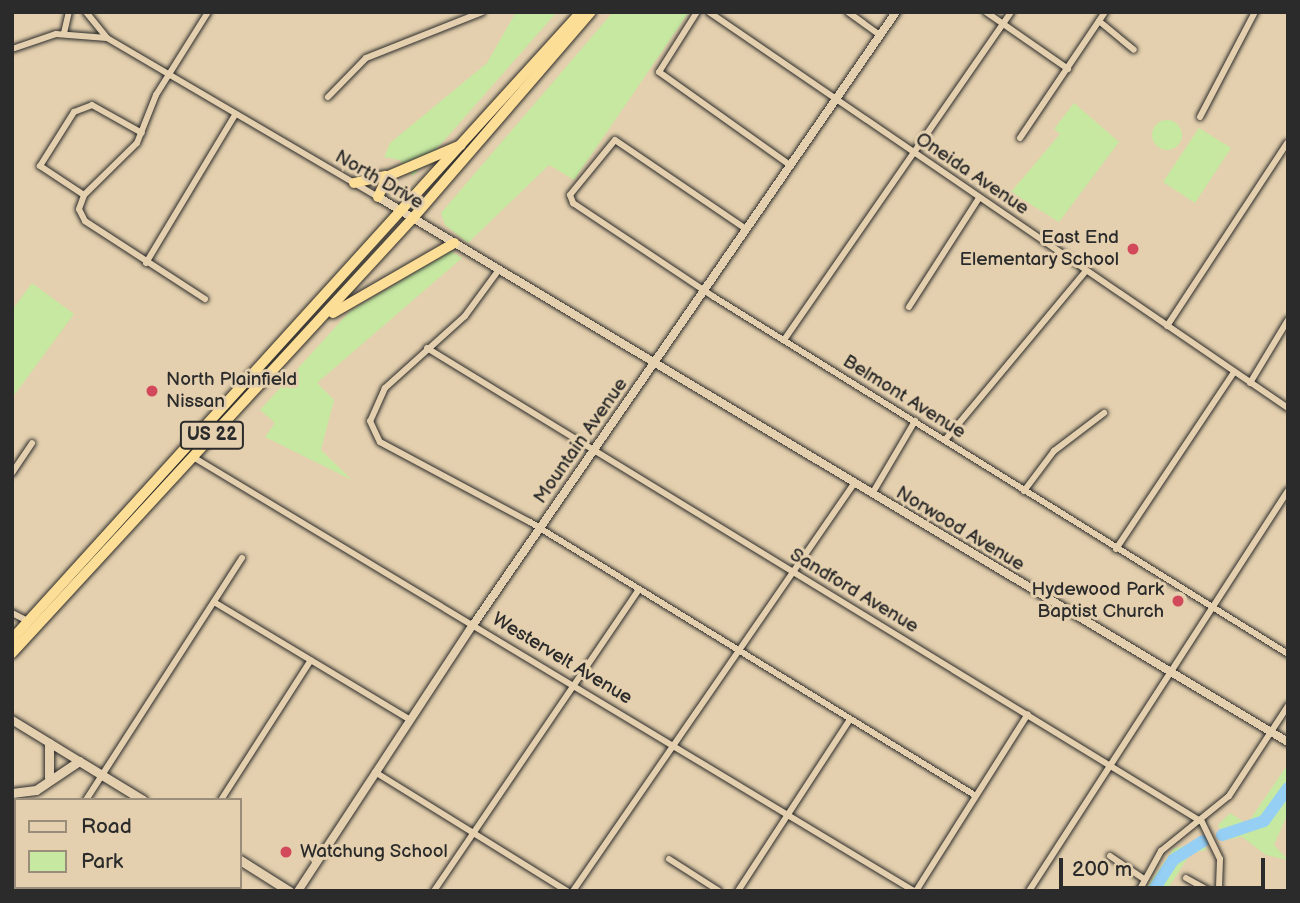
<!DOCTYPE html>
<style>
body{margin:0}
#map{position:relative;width:1300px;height:903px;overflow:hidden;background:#e4d0ae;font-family:"Balsamiq Sans",sans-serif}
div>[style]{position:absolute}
.green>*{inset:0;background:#c6e8a1}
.round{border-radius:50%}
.river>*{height:12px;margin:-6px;padding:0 6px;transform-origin:6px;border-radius:6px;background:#95cff4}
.roads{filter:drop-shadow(0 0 2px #2b2b2b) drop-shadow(0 0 2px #2b2b2b)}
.minor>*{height:6px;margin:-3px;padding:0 3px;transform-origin:3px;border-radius:3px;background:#e4d0ae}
.tertiary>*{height:8px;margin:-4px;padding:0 4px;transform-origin:4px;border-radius:4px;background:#e4d0ae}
.secondary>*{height:9px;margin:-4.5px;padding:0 4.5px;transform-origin:4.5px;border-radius:4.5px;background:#e4d0ae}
.trunk>*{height:10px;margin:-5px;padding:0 5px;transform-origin:5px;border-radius:5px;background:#fcde96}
.dots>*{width:19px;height:19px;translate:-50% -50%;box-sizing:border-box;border:4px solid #e4d0ae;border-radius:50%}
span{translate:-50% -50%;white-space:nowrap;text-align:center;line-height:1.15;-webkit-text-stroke:6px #e4d0ae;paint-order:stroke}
.shield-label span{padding:2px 5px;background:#e4d0ae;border:2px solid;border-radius:5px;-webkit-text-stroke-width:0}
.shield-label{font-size:18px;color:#2b2b2b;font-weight:700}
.street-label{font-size:19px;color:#2b2b2b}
.poi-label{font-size:19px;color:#2b2b2b}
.right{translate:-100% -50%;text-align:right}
.left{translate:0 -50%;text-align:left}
.frame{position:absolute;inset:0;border:14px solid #2b2b2b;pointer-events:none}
.legend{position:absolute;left:14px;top:798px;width:228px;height:91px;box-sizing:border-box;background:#e4d0ae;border:2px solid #9a8e7a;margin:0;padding:9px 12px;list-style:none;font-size:21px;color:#2b2b2b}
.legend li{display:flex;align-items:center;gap:14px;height:35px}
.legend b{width:35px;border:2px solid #9a8e7a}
.scale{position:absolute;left:1059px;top:858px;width:206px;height:32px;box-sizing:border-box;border:4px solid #2b2b2b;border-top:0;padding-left:9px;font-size:21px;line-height:24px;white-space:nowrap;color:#2b2b2b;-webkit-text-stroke:5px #e4d0ae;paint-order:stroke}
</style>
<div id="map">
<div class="green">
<div style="clip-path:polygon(516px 12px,557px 12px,413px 176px,400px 160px,384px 157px,390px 143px,487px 63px)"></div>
<div style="clip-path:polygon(613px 12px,689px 12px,574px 180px,549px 165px,468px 243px,445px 225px,441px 213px)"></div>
<div style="clip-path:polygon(1074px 103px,1119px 142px,1059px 222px,1011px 192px,1060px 134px,1054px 129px)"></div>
<div class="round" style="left:1152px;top:120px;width:30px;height:30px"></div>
<div style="clip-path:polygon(1199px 128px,1231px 148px,1195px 203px,1163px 182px)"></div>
<div style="clip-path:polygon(451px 251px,462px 258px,317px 383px,334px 400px,321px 450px,352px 480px,265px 437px,275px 423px,260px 410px,350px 311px)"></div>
<div style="clip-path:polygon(32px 283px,74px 314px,12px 398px,12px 310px)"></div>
<div style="clip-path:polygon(1288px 764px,1288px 813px,1274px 845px,1288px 860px,1266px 855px,1242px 837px,1224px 840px,1218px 825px,1230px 813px,1247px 824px)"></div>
<div style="clip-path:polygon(1204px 843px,1206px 850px,1191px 853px,1166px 891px,1144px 891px,1174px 848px)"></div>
</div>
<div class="river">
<div style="left:1222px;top:835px;width:44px;rotate:-18.4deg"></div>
<div style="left:1264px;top:821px;width:41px;rotate:-54deg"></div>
<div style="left:1153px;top:891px;width:37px;rotate:-57deg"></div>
<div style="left:1173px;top:860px;width:36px;rotate:-32deg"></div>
</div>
<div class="roads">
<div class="minor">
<div style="left:86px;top:12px;width:33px;rotate:51deg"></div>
<div style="left:697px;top:12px;width:71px;rotate:122.3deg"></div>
<div style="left:659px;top:72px;width:161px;rotate:35.4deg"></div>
<div style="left:709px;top:12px;width:701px;rotate:34.37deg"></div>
<div style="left:848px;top:12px;width:39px;rotate:36deg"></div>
<div style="left:986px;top:12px;width:100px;rotate:34.8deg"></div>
<div style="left:1099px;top:21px;width:45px;rotate:39.6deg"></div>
<div style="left:64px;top:33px;width:22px;rotate:-77deg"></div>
<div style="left:12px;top:49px;width:46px;rotate:-18.8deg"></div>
<div style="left:56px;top:34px;width:51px;rotate:4.5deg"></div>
<div style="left:107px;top:38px;width:314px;rotate:30.4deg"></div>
<div style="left:328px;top:97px;width:54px;rotate:-45.7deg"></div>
<div style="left:366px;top:58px;width:125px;rotate:-21.6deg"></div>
<div style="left:1200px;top:117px;width:119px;rotate:-62.4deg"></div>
<div style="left:1020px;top:138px;width:152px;rotate:-56deg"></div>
<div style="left:84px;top:195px;width:53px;rotate:-146.6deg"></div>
<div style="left:40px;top:166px;width:64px;rotate:-57.8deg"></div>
<div style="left:74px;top:112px;width:19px;rotate:-21deg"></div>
<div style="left:92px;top:105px;width:57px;rotate:29.2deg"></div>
<div style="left:746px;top:229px;width:158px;rotate:-145.8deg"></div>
<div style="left:615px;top:140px;width:71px;rotate:129.3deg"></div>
<div style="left:570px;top:195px;width:9px;rotate:69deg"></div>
<div style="left:573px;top:203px;width:169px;rotate:33.7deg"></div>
<div style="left:714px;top:297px;width:676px;rotate:31.88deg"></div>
<div style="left:146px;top:263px;width:173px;rotate:-59deg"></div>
<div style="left:498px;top:271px;width:56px;rotate:126.3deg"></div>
<div style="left:465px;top:316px;width:108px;rotate:138deg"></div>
<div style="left:385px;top:388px;width:36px;rotate:114deg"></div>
<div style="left:370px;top:421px;width:23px;rotate:65deg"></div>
<div style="left:380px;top:442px;width:170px;rotate:28.1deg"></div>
<div style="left:530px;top:522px;width:523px;rotate:31.56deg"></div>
<div style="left:205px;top:299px;width:143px;rotate:-147deg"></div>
<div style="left:85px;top:221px;width:13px;rotate:-117deg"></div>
<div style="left:79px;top:209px;width:15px;rotate:-70deg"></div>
<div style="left:84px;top:195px;width:74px;rotate:-44.5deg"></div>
<div style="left:137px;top:143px;width:52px;rotate:-68.4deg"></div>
<div style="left:156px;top:95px;width:98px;rotate:-57.9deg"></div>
<div style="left:909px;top:307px;width:130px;rotate:-57.3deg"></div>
<div style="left:1167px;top:326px;width:219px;rotate:-56.7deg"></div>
<div style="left:784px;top:340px;width:399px;rotate:-55.3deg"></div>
<div style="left:427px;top:348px;width:908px;rotate:31.45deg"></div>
<div style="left:1202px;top:822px;width:41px;rotate:64.1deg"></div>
<div style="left:1220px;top:859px;width:32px;rotate:92deg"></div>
<div style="left:1250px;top:383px;width:74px;rotate:-58.9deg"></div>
<div style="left:945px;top:440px;width:220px;rotate:-50.2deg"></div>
<div style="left:193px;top:457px;width:842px;rotate:31.05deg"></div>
<div style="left:12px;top:473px;width:36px;rotate:-56deg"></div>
<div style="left:1024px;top:491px;width:50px;rotate:-53.1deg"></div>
<div style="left:1054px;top:451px;width:63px;rotate:-37.2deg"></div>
<div style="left:872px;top:494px;width:85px;rotate:-59.5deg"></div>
<div style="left:1116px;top:549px;width:213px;rotate:-56.3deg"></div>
<div style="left:214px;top:602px;width:227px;rotate:31deg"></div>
<div style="left:12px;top:613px;width:18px;rotate:27deg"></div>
<div style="left:375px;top:772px;width:226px;rotate:31.8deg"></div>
<div style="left:86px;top:800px;width:288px;rotate:-57.2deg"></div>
<div style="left:221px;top:800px;width:166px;rotate:-57.3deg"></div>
<div style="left:1110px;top:856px;width:41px;rotate:34.1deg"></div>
<div style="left:669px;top:859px;width:59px;rotate:32.6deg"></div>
<div style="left:1186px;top:878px;width:26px;rotate:29deg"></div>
<div style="left:27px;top:891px;width:4px;rotate:-63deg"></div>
<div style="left:162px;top:891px;width:4px;rotate:-63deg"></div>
<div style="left:434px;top:891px;width:363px;rotate:-55.8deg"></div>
<div style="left:573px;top:891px;width:495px;rotate:-55.4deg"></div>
<div style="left:738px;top:891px;width:205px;rotate:-56.9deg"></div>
<div style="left:916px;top:891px;width:209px;rotate:-57.7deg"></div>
<div style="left:1029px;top:891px;width:477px;rotate:-57.1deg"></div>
<div style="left:1139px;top:891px;width:46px;rotate:-61.2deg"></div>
<div style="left:1161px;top:851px;width:87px;rotate:-39deg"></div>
<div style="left:1229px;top:796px;width:108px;rotate:-56.8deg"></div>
</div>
<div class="tertiary">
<div style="left:378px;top:197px;width:1061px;rotate:30.92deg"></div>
<div style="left:12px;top:720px;width:79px;rotate:31.5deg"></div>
<div style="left:298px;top:891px;width:318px;rotate:-56.7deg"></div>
<div style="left:473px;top:625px;width:745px;rotate:-55.39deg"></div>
</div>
<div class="secondary">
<div style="left:49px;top:777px;width:34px;rotate:-90deg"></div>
<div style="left:12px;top:793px;width:24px;rotate:-7deg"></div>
<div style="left:36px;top:790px;width:52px;rotate:-34deg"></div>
<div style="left:79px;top:761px;width:75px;rotate:31.4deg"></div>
<div style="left:240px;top:860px;width:58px;rotate:32.3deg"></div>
</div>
<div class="trunk">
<div style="left:354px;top:183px;width:32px;rotate:-13deg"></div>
<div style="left:378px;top:197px;width:23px;rotate:-65deg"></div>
<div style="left:388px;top:176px;width:79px;rotate:-23deg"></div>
<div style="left:333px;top:313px;width:140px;rotate:-30deg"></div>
<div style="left:12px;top:639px;width:847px;rotate:-47.78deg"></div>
<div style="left:12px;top:653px;width:592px;rotate:-47.33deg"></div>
<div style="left:413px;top:218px;width:272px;rotate:-49.2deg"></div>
</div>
</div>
<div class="dots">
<div style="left:1133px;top:249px;background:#d1495b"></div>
<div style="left:152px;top:391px;background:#d1495b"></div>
<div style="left:1178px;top:601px;background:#d1495b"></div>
<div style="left:286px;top:852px;background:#d1495b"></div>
</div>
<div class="shield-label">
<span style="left:212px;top:435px">US 22</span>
</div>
<div class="street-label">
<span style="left:972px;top:174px;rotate:34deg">Oneida Avenue</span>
<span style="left:379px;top:180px;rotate:30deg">North Drive</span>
<span style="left:904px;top:397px;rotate:32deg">Belmont Avenue</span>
<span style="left:581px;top:441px;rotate:-55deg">Mountain Avenue</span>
<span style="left:960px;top:529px;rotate:31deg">Norwood Avenue</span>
<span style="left:854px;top:591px;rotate:31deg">Sandford Avenue</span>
<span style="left:562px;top:659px;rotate:31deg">Westervelt Avenue</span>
</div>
<div class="poi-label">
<span class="right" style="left:1119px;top:249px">East End<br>Elementary School</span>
<span class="left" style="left:166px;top:391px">North Plainfield<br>Nissan</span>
<span class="right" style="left:1164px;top:601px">Hydewood Park<br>Baptist Church</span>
<span class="left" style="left:300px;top:852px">Watchung School</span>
</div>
<div class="frame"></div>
<ul class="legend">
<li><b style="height:9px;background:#e4d0ae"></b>Road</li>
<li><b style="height:19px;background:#c6e8a1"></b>Park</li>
</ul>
<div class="scale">200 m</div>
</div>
